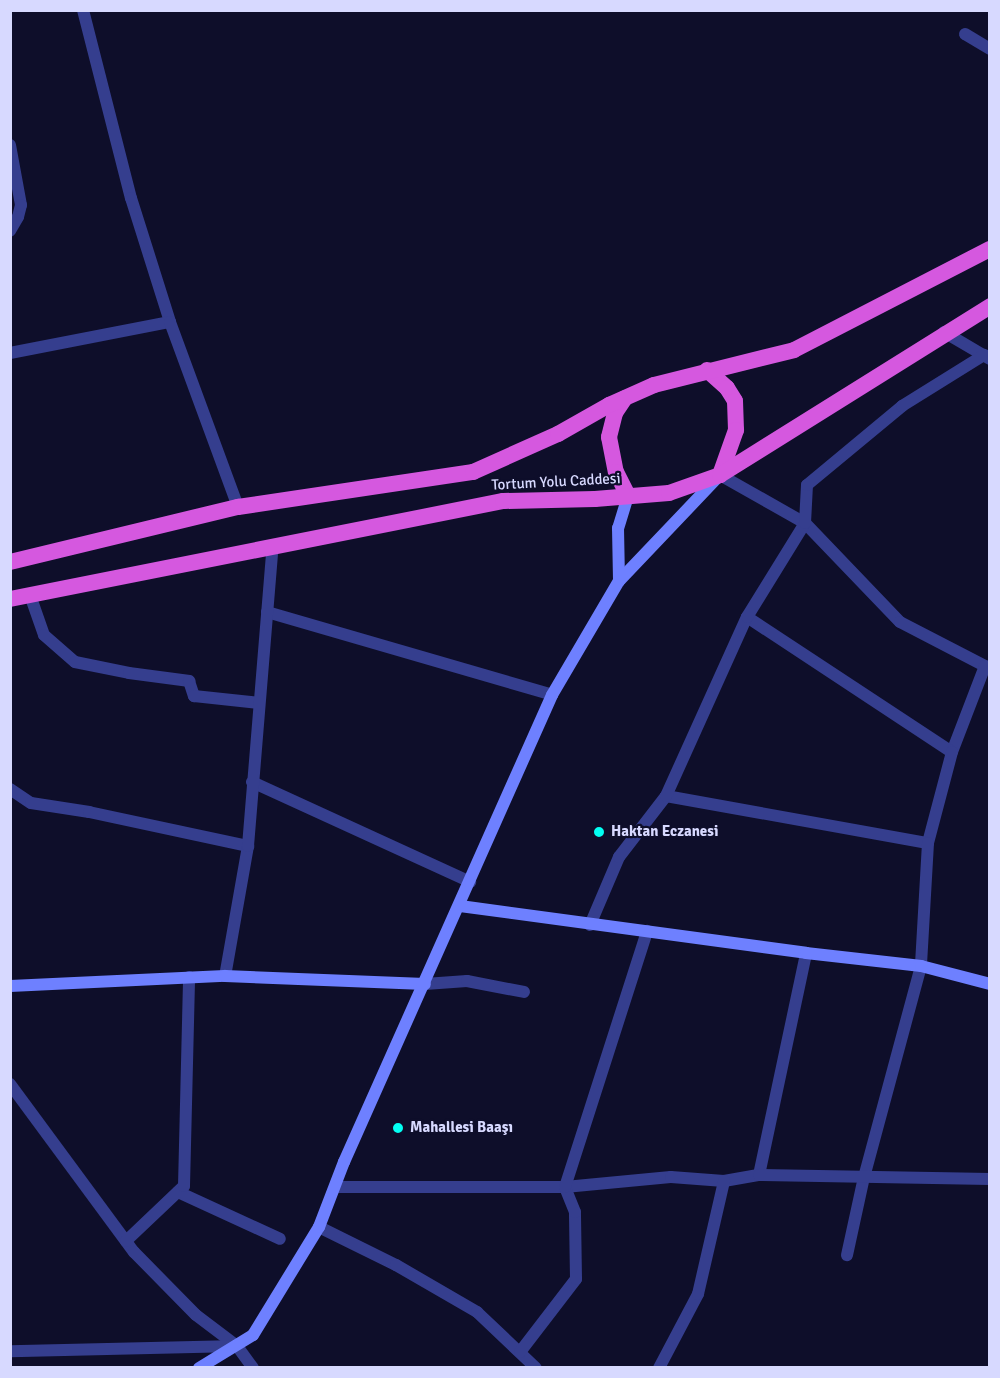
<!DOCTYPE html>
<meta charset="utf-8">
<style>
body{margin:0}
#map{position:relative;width:1000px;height:1378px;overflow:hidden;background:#0e0e2a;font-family:Signika,sans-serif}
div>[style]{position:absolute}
.service>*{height:12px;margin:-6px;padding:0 6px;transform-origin:6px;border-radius:6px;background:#353e8e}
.minor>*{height:12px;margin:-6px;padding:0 6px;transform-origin:6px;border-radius:6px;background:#353e8e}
.secondary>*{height:12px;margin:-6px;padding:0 6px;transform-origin:6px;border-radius:6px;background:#6e80ff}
.trunk>*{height:16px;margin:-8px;padding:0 8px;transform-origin:8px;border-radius:8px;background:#d558df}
.dots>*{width:16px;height:16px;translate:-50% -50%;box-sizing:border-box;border:3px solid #0e0e2a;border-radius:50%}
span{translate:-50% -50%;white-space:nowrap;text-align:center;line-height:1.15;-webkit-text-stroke:4.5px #0e0e2a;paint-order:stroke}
.street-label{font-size:15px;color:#d7d9ff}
.poi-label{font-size:15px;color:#d7d9ff;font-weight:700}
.left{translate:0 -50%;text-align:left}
.frame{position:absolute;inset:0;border:12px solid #d7d9ff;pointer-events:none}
</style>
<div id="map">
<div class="service">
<div style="left:10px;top:145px;width:61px;rotate:79.6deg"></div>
<div style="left:21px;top:205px;width:12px;rotate:104deg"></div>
<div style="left:18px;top:217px;width:16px;rotate:120deg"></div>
</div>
<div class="minor">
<div style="left:83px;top:10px;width:194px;rotate:75.7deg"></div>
<div style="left:131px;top:198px;width:130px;rotate:72.5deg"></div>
<div style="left:965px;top:34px;width:29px;rotate:31deg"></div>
<div style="left:944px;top:332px;width:53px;rotate:30.4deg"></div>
<div style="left:10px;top:353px;width:163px;rotate:-11deg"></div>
<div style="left:170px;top:322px;width:197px;rotate:69.8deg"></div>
<div style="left:720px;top:475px;width:98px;rotate:29.5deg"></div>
<div style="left:805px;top:523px;width:137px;rotate:46.2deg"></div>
<div style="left:900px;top:622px;width:96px;rotate:27.4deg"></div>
<div style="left:985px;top:666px;width:92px;rotate:111deg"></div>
<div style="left:30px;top:595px;width:42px;rotate:70.7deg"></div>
<div style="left:44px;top:635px;width:41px;rotate:41.1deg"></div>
<div style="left:75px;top:662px;width:55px;rotate:11.5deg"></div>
<div style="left:129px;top:673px;width:61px;rotate:7.6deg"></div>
<div style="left:189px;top:681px;width:16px;rotate:72deg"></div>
<div style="left:194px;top:696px;width:65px;rotate:6.1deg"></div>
<div style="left:267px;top:612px;width:297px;rotate:16.2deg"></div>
<div style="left:747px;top:617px;width:245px;rotate:33.4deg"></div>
<div style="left:952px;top:752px;width:94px;rotate:104.8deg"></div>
<div style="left:252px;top:782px;width:240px;rotate:24.6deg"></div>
<div style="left:10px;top:789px;width:25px;rotate:34deg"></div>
<div style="left:31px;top:803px;width:59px;rotate:8.8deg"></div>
<div style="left:89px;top:812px;width:163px;rotate:12.1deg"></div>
<div style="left:248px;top:846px;width:132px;rotate:100deg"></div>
<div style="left:666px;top:796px;width:266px;rotate:10.2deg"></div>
<div style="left:928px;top:843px;width:123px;rotate:93.3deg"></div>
<div style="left:921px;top:966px;width:219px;rotate:105.1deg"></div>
<div style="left:864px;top:1177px;width:80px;rotate:102.3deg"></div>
<div style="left:248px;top:846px;width:302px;rotate:-85.3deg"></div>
<div style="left:590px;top:925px;width:74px;rotate:-66.9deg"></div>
<div style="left:619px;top:857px;width:77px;rotate:-52.4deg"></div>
<div style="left:666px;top:796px;width:196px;rotate:-65.7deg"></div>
<div style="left:747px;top:617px;width:110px;rotate:-58.3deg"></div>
<div style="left:805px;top:523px;width:38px;rotate:-87deg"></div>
<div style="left:807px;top:485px;width:124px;rotate:-39.7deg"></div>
<div style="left:902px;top:406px;width:97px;rotate:-31.9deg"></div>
<div style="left:425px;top:984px;width:42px;rotate:-4.1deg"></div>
<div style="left:467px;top:981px;width:58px;rotate:10.9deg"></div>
<div style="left:10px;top:1084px;width:209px;rotate:53.6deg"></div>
<div style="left:134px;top:1252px;width:88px;rotate:45.5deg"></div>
<div style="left:196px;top:1315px;width:51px;rotate:37.1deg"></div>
<div style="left:237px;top:1346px;width:227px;rotate:178.7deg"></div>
<div style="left:759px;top:1175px;width:227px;rotate:-78deg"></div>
<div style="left:335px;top:1187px;width:230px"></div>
<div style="left:565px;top:1187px;width:106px;rotate:-5.4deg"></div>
<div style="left:671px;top:1177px;width:53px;rotate:4.3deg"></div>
<div style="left:724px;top:1181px;width:36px;rotate:-10deg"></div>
<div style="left:759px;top:1175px;width:231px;rotate:1deg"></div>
<div style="left:178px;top:1192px;width:112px;rotate:24.7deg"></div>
<div style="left:319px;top:1227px;width:86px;rotate:26.3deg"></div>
<div style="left:396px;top:1265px;width:94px;rotate:30.1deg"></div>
<div style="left:477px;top:1312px;width:81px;rotate:43.5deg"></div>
<div style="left:126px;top:1241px;width:80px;rotate:-43.5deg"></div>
<div style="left:184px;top:1186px;width:209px;rotate:-88.6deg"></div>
<div style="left:237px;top:1346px;width:27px;rotate:54deg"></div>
<div style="left:520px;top:1352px;width:92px;rotate:-52.5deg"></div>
<div style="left:576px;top:1279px;width:67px;rotate:-90.9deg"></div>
<div style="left:575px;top:1212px;width:27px;rotate:-112deg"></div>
<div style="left:565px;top:1187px;width:269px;rotate:-72.2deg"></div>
<div style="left:659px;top:1368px;width:84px;rotate:-62.2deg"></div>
<div style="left:698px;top:1294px;width:116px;rotate:-77deg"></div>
</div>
<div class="secondary">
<div style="left:628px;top:496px;width:34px;rotate:107deg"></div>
<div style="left:618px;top:528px;width:53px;rotate:88.9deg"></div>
<div style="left:619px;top:581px;width:144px;rotate:-46.4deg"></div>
<div style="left:460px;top:906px;width:349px;rotate:7.7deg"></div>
<div style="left:806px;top:953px;width:116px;rotate:6.4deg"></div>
<div style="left:921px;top:966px;width:71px;rotate:14.6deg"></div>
<div style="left:10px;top:986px;width:215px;rotate:-2.7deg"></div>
<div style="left:225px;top:976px;width:200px;rotate:2.3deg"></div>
<div style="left:199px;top:1368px;width:63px;rotate:-31.4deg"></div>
<div style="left:253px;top:1335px;width:127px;rotate:-58.6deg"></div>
<div style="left:319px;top:1227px;width:70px;rotate:-69deg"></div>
<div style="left:344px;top:1162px;width:511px;rotate:-65.99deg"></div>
<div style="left:552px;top:695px;width:132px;rotate:-59.6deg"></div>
</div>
<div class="trunk">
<div style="left:707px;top:370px;width:27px;rotate:42deg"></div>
<div style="left:727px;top:388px;width:15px;rotate:58deg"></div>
<div style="left:735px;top:401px;width:29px;rotate:88deg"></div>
<div style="left:736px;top:430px;width:48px;rotate:109.6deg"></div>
<div style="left:625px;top:398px;width:18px;rotate:124deg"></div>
<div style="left:615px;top:413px;width:25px;rotate:104deg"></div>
<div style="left:609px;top:437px;width:36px;rotate:79deg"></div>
<div style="left:616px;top:472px;width:27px;rotate:63deg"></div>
<div style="left:10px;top:562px;width:235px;rotate:-13.6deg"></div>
<div style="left:238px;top:507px;width:238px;rotate:-8.5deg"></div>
<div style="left:473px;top:472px;width:93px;rotate:-24.1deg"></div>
<div style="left:558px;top:434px;width:59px;rotate:-29.6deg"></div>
<div style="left:609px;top:405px;width:49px;rotate:-24deg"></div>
<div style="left:654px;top:385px;width:144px;rotate:-14deg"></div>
<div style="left:794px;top:350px;width:220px;rotate:-27.3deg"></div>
<div style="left:10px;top:599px;width:503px;rotate:-11.24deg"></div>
<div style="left:503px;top:501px;width:92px;rotate:-1.2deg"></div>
<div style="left:595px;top:499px;width:74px;rotate:-4.6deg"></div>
<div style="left:669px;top:493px;width:54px;rotate:-19.4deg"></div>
<div style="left:720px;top:475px;width:319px;rotate:-32deg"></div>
</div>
<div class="dots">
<div style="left:599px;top:832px;background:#03fff3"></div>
<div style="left:398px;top:1128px;background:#03fff3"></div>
</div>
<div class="street-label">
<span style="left:556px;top:482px;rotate:-3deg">Tortum Yolu Caddesi</span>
</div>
<div class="poi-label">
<span class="left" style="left:611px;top:832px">Haktan Eczanesi</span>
<span class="left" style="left:410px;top:1128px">Mahallesi Baaşı</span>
</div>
<div class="frame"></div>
</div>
